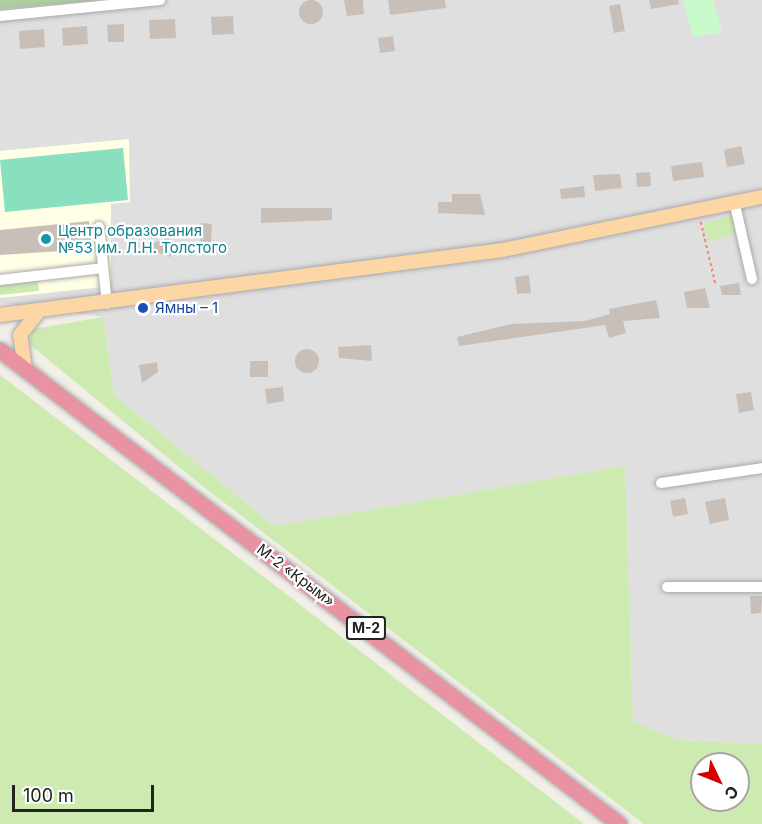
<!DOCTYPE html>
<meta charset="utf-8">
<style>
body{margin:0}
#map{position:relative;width:762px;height:824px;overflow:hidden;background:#f2efe9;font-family:Inter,sans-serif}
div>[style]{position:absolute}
.residential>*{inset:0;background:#e0dfdf}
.education>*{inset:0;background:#ffffe5}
.grass>*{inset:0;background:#cdebb0}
.forest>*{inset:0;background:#add19e}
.park>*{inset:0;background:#c8facc}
.pitch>*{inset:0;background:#88e0be}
.building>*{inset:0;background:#c7bfb8}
.round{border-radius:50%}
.path>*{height:1.5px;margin-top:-0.75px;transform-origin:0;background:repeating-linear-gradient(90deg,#fa8072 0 3px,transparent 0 6px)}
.roads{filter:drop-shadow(0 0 2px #a9a9a9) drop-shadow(0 0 2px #a9a9a9)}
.minor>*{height:10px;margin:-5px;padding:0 5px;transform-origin:5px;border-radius:5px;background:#fff}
.major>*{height:14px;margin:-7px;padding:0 7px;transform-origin:7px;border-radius:7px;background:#fcd6a4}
.highway>*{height:15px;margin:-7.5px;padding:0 7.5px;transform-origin:7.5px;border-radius:7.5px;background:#e892a2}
.dots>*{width:16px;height:16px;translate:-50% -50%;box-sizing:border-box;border:3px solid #fff;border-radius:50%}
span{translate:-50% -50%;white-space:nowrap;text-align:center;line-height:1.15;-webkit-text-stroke:4.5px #fff;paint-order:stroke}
.shield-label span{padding:2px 4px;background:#fff;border:2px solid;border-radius:4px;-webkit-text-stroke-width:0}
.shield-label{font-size:14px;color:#222;font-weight:700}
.culture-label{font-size:15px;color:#0d838f}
.left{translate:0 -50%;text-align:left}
.transit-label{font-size:15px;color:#164399}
.street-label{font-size:15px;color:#222}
.north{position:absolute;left:690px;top:752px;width:60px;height:60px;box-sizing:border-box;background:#fff;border:2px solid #a7a7a7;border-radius:50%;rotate:133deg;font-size:16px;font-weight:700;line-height:24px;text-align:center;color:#222}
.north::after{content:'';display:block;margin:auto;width:21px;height:27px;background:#d40000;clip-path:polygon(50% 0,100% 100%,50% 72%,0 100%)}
.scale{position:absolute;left:12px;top:785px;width:142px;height:27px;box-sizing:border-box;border:3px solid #222;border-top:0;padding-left:8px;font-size:18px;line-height:21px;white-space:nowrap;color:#222;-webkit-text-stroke:4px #fff;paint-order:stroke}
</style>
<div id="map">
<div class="residential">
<div style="clip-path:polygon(0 0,762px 0,762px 744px,679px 740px,633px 723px,625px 466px,274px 526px,114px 395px,103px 317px,0 303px)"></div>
</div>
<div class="education">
<div style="clip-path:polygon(129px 139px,130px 202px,111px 204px,111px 286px,0 298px,0 151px)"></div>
</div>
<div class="grass">
<div style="clip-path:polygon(733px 215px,739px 232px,708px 242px,704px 224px)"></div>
<div style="clip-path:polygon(38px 280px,39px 291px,0 295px,0 284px)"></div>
<div style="clip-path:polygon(evenodd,103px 317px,114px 395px,274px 526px,625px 466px,633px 722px,679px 740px,762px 744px,762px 824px,644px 824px,196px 481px,29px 344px,33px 329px,103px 317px,702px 764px,738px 764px,738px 800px,702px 800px,702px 764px)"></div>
<div style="clip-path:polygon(0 375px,290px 597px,584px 824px,0 824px)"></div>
</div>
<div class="forest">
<div style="clip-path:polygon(0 0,98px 0,0 9px)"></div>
</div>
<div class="park">
<div style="clip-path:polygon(683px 0,713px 0,722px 32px,693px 37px)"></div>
</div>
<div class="pitch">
<div style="clip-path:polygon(123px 148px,128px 200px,5px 212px,0 160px)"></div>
</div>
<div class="building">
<div class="round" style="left:299px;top:0;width:24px;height:24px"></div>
<div style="clip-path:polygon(344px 0,363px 0,364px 14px,347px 16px)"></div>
<div style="clip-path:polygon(388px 0,445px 0,446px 8px,390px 15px)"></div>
<div style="clip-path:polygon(649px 0,678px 0,679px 4px,651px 9px)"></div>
<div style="clip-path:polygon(620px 4px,625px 31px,614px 33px,609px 6px)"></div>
<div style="clip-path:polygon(233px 16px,234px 34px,212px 35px,211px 17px)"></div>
<div style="clip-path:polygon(175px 19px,176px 38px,150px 39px,149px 20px)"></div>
<div style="clip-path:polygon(124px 24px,124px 42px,108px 42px,107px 25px)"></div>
<div style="clip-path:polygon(87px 26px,88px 44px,63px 46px,62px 28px)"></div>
<div style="clip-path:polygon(44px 29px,45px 47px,20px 49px,19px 31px)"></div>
<div style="clip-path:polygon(393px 36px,395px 51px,380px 53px,378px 38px)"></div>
<div style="clip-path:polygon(741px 146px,745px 164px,727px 167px,724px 150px)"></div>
<div style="clip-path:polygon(702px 162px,704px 177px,673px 181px,671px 166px)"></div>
<div style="clip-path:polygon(650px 172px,651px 186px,637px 187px,636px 173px)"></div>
<div style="clip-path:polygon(620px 174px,622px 188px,595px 191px,593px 175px)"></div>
<div style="clip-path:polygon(584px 186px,585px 197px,561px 199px,560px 189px)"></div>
<div style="clip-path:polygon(452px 194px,480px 194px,485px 215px,438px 213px,438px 202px,452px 202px)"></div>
<div style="clip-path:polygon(261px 208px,332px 208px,332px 220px,261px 223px)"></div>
<div style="clip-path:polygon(89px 221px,92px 249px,0 255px,0 230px)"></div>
<div style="clip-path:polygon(201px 223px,212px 224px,211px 245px,200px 245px)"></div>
<div style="clip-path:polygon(170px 238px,171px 257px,153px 251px,152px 243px)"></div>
<div style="clip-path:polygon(529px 275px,531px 293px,517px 294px,515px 277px)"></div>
<div style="clip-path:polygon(739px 283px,741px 295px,722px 295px,720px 286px)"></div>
<div style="clip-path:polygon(705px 288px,710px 308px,687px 308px,684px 292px)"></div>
<div style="clip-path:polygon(656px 300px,660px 318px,623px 321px,626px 333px,609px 338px,605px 325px,459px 346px,457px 337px,511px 324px,585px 321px,610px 314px,609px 309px)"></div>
<div style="clip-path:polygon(371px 345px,372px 361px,339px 358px,338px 347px)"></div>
<div class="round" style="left:295px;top:349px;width:24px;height:24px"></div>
<div style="clip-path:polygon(250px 361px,268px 361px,268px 377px,250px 377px)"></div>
<div style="clip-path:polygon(157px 362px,158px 372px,142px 383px,139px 365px)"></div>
<div style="clip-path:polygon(283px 387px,284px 401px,267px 404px,265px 389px)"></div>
<div style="clip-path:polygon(751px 392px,754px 410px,739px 413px,736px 394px)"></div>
<div style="clip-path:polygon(685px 498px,688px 514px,673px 517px,670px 501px)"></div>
<div style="clip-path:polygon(725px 498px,729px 520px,710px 524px,705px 502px)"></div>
<div style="clip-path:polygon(750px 596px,762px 596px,761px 613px,751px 614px)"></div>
</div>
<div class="path">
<div style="left:701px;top:222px;width:66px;rotate:76.8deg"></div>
</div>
<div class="roads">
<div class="minor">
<div style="left:0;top:16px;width:161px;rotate:-5.7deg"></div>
<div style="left:735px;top:205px;width:76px;rotate:77.1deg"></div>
<div style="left:99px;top:227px;width:77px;rotate:84.1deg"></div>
<div style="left:0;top:280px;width:104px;rotate:-6.6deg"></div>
<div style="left:661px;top:483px;width:102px;rotate:-8.4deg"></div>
<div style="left:667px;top:587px;width:95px"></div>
</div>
<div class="major">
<div style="left:0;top:315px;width:507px;rotate:-7.36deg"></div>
<div style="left:503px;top:250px;width:264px;rotate:-11.6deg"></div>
<div style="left:25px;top:369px;width:34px;rotate:-98deg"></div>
<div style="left:20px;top:335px;width:29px;rotate:-52deg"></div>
</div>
<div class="highway">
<div style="left:0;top:350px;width:780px;rotate:37.44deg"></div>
</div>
</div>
<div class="dots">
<div style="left:46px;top:239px;background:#0f9aa8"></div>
<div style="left:143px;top:308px;background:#1a4fb4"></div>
</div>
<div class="shield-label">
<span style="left:366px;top:628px">М-2</span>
</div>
<div class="culture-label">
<span class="left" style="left:58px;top:239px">Центр образования<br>№53 им. Л.Н. Толстого</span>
</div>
<div class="transit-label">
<span class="left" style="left:155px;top:308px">Ямны – 1</span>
</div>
<div class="street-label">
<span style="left:296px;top:575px;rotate:37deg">М-2 «Крым»</span>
</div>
<div class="north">С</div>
<div class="scale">100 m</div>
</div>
